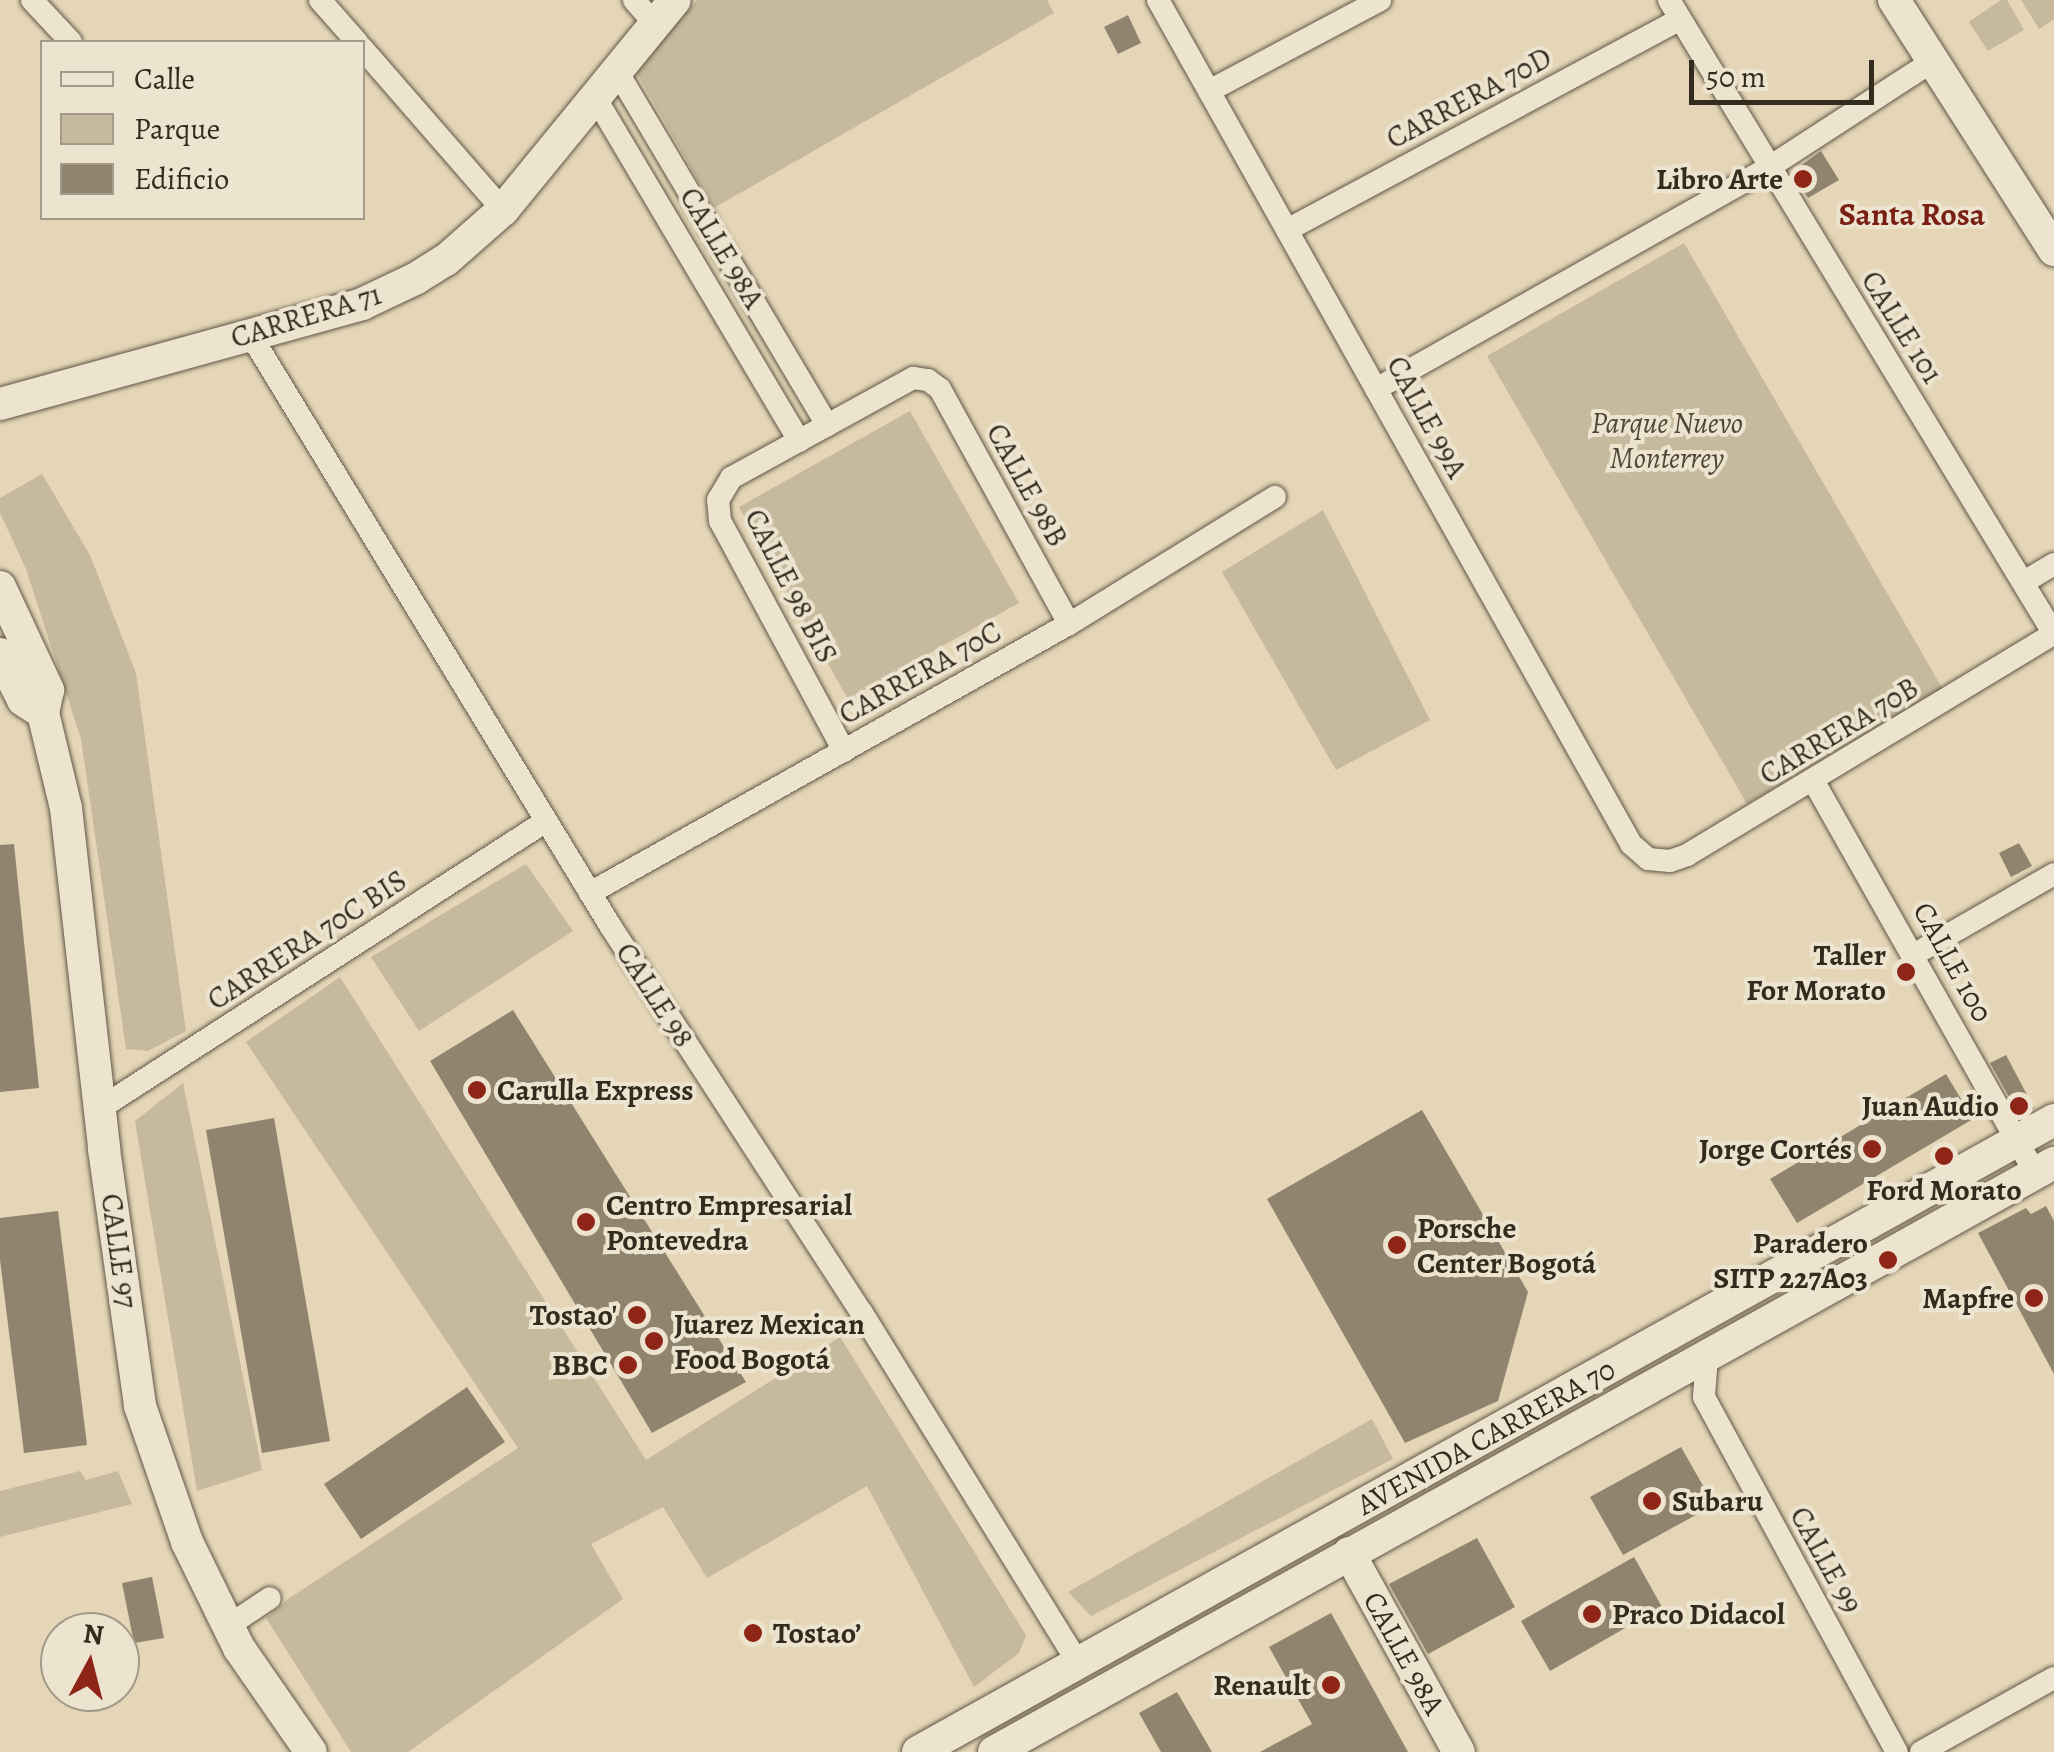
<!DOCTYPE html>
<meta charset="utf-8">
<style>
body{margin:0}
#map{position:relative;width:2054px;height:1752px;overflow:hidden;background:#e4d6b7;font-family:Alegreya,serif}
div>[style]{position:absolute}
.green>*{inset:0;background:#c6b99d}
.building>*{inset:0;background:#90846e}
.roads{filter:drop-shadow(0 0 2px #605645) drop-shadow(0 0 2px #605645)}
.street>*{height:22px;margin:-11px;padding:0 11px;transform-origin:11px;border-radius:11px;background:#ede4d0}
.secondary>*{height:32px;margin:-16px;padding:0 16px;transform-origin:16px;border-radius:16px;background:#ede4d0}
.dots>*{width:28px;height:28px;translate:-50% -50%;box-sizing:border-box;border:5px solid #ede4d0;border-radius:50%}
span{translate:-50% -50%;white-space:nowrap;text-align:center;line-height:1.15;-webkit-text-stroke:8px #ede4d0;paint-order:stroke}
.street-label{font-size:30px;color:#342b1f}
.poi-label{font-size:30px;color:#342b1f;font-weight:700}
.right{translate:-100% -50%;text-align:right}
.left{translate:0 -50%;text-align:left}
.park-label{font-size:30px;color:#514738;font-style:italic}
.neighbourhood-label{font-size:32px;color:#7a1f14;font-weight:700}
.legend{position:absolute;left:40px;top:40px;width:325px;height:180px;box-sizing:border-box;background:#ede4d0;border:2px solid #a39a89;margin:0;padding:12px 18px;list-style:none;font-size:30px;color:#342b1f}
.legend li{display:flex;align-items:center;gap:20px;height:50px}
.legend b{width:50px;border:2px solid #a39a89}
.north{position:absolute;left:40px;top:1612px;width:100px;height:100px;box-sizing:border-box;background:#ede4d0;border:2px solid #a39a89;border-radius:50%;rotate:7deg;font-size:28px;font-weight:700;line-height:40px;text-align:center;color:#342b1f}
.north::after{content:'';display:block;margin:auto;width:35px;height:45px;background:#8f2418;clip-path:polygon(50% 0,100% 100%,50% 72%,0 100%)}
.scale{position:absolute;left:1689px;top:60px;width:185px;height:45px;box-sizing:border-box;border:5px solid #342b1f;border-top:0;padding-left:12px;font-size:30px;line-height:35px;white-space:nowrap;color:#342b1f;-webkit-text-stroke:8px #ede4d0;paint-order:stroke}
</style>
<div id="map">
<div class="green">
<div style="clip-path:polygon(697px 0,1047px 0,1054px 13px,714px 208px,635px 70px)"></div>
<div style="clip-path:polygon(2001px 0,2007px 0,2024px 30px,1988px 51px,1969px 22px)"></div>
<div style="clip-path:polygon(2021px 0,2054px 0,2054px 19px,2039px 29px)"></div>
<div style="clip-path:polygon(1684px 243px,1944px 691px,1747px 804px,1487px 356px)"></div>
<div style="clip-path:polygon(910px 411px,1019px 603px,848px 699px,739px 507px)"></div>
<div style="clip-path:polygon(42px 474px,90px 555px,136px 673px,186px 1031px,148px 1051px,126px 1049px,81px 739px,26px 569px,0 513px,0 498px)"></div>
<div style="clip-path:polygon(1323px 510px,1430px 720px,1336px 770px,1222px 572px)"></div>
<div style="clip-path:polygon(526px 864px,573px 931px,419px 1031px,371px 957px)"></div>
<div style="clip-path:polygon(340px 977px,646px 1460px,840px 1337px,1026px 1635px,1019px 1653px,974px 1687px,867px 1486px,707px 1578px,663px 1507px,591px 1544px,623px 1599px,408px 1752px,351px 1752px,266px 1618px,288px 1599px,518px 1448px,246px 1042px)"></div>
<div style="clip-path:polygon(183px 1083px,262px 1470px,197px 1491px,135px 1121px)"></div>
<div style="clip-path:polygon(1372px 1419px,1393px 1459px,1091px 1616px,1068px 1592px)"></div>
<div style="clip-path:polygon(80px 1471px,86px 1480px,118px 1471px,132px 1504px,0 1537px,0 1491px)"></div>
</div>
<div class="building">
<div style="clip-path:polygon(1128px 15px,1141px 43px,1118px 54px,1104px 27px)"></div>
<div style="clip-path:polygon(1821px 151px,1839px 180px,1808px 198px,1795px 177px,1796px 169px)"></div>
<div style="clip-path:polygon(2019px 843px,2032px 866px,2011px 877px,1999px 853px)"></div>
<div style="clip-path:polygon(14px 844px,39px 1088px,0 1092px,0 845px)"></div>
<div style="clip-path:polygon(513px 1010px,746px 1382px,652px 1433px,430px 1061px)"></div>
<div style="clip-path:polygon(2006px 1055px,2034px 1108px,2020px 1116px,1990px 1063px)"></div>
<div style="clip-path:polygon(1946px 1074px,1973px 1119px,1797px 1223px,1770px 1179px)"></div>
<div style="clip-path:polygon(1422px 1110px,1528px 1292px,1498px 1401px,1405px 1443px,1267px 1199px)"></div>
<div style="clip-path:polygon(274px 1118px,330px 1441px,262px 1453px,206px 1130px)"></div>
<div style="clip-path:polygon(2046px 1206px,2054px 1221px,2054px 1374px,1978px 1233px,2026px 1208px,2031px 1214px)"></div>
<div style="clip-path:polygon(58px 1211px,87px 1445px,24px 1453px,0 1260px,0 1218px)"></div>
<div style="clip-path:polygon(467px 1387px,505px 1442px,361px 1539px,324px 1484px)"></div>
<div style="clip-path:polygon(1681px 1447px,1714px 1505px,1623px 1555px,1590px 1497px)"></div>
<div style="clip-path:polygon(1477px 1538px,1515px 1607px,1428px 1654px,1389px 1584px)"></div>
<div style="clip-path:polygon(1634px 1557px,1662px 1607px,1550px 1671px,1521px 1621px)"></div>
<div style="clip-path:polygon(152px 1577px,164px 1638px,134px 1643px,122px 1583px)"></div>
<div style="clip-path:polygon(1331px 1613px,1408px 1752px,1260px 1752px,1312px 1724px,1269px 1647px)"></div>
<div style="clip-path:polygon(1177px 1692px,1212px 1752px,1161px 1752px,1139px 1713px)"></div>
</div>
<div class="roads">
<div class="street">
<div style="left:32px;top:0;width:57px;rotate:47.1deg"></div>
<div style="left:320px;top:0;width:56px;rotate:48.6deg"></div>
<div style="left:634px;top:0;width:32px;rotate:49deg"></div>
<div style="left:1158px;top:0;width:968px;rotate:60.73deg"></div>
<div style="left:1631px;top:844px;width:23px;rotate:41deg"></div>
<div style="left:1648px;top:859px;width:22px;rotate:5deg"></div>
<div style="left:1670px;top:861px;width:18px;rotate:-19deg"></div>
<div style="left:1687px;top:855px;width:428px;rotate:-31.1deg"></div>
<div style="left:1669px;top:0;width:742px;rotate:58.73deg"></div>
<div style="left:362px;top:48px;width:215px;rotate:49deg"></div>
<div style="left:617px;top:71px;width:412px;rotate:59.3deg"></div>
<div style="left:1209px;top:91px;width:194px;rotate:-28deg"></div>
<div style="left:595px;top:97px;width:400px;rotate:59.3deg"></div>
<div style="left:1287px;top:230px;width:446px;rotate:-28.2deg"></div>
<div style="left:250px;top:334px;width:694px;rotate:58.67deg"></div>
<div style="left:611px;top:927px;width:460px;rotate:57deg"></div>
<div style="left:862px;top:1313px;width:408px;rotate:58.3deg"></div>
<div style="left:1376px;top:389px;width:450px;rotate:-29.4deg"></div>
<div style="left:1768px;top:168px;width:197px;rotate:-33deg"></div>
<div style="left:2024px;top:582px;width:35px;rotate:-31deg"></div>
<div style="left:844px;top:751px;width:261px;rotate:-118.3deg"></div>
<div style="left:720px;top:521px;width:21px;rotate:-95deg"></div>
<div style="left:718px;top:500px;width:26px;rotate:-59deg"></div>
<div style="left:731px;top:478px;width:208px;rotate:-28.8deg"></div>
<div style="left:913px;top:378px;width:15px;rotate:8deg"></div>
<div style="left:928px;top:380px;width:15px;rotate:37deg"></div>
<div style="left:940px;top:389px;width:268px;rotate:61.2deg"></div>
<div style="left:1814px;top:782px;width:449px;rotate:60.5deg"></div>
<div style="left:590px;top:893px;width:549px;rotate:-29.32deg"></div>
<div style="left:1069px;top:624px;width:242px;rotate:-31.7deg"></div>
<div style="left:1915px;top:954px;width:160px;rotate:-29.9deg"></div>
<div style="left:99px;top:1109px;width:532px;rotate:-32.79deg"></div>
<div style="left:1707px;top:1356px;width:41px;rotate:94.2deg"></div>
<div style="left:1704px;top:1397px;width:404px;rotate:61.5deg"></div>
<div style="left:228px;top:1626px;width:50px;rotate:-33.7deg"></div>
<div style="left:1921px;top:1752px;width:152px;rotate:-29.1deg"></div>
</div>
<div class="secondary">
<div style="left:1894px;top:0;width:297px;rotate:57.4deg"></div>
<div style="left:0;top:404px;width:376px;rotate:-15.4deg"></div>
<div style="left:362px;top:304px;width:59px;rotate:-25.3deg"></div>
<div style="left:415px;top:279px;width:36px;rotate:-32deg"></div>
<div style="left:446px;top:260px;width:76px;rotate:-41.3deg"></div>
<div style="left:503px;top:210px;width:271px;rotate:-50.7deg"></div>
<div style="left:0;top:587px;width:114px;rotate:65deg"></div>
<div style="left:48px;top:690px;width:24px;rotate:102deg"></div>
<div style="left:43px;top:713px;width:98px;rotate:76.4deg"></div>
<div style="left:66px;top:808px;width:343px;rotate:83.6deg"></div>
<div style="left:104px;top:1149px;width:260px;rotate:82deg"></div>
<div style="left:140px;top:1406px;width:144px;rotate:70.9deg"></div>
<div style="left:187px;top:1542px;width:118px;rotate:63.9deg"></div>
<div style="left:239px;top:1648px;width:126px;rotate:55.3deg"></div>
<div style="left:0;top:654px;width:51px;rotate:63.4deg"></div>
<div style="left:23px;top:700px;width:24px;rotate:33deg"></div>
<div style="left:1349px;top:1553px;width:227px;rotate:61.1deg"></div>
<div style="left:918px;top:1752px;width:1300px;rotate:-29.09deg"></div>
<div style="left:994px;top:1752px;width:1213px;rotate:-29.06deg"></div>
</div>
</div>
<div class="dots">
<div style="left:1803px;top:179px;background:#8f2418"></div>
<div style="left:1906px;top:972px;background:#8f2418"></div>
<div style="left:477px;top:1090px;background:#8f2418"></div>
<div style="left:2019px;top:1106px;background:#8f2418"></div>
<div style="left:1872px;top:1149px;background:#8f2418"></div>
<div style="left:1944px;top:1156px;background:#8f2418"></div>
<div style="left:586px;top:1222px;background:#8f2418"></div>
<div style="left:1397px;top:1245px;background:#8f2418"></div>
<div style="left:1888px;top:1260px;background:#8f2418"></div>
<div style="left:2034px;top:1298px;background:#8f2418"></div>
<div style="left:637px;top:1315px;background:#8f2418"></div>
<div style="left:654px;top:1341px;background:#8f2418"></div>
<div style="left:628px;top:1365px;background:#8f2418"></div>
<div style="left:1652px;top:1501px;background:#8f2418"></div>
<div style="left:1592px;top:1614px;background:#8f2418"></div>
<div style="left:753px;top:1633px;background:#8f2418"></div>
<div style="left:1331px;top:1685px;background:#8f2418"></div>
</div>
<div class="street-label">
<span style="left:1469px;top:98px;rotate:-28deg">CARRERA 70D</span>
<span style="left:722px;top:248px;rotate:59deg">CALLE 98A</span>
<span style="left:306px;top:316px;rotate:-17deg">CARRERA 71</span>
<span style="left:1902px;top:327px;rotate:58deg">CALLE 101</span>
<span style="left:1427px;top:417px;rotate:61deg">CALLE 99A</span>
<span style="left:1027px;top:485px;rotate:61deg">CALLE 98B</span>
<span style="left:791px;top:586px;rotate:63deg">CALLE 98 BIS</span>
<span style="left:920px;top:673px;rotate:-29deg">CARRERA 70C</span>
<span style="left:1839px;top:731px;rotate:-31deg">CARRERA 70B</span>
<span style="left:307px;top:940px;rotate:-33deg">CARRERA 70C BIS</span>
<span style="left:1953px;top:962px;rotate:61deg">CALLE 100</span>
<span style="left:655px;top:995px;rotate:57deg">CALLE 98</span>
<span style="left:119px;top:1251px;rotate:82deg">CALLE 97</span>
<span style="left:1486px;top:1437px;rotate:-29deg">AVENIDA CARRERA 70</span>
<span style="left:1826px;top:1560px;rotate:61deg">CALLE 99</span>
<span style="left:1404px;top:1653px;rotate:61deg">CALLE 98A</span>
</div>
<div class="poi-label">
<span class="right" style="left:1783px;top:179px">Libro Arte</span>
<span class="right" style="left:1886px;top:972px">Taller<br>For Morato</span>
<span class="left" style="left:497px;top:1090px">Carulla Express</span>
<span class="right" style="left:1999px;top:1106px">Juan Audio</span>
<span class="right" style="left:1852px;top:1149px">Jorge Cortés</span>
<span style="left:1944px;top:1190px">Ford Morato</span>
<span class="left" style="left:606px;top:1222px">Centro Empresarial<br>Pontevedra</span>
<span class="left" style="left:1417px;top:1245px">Porsche<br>Center Bogotá</span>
<span class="right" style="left:1868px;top:1260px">Paradero<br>SITP 227A03</span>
<span class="right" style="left:2014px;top:1298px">Mapfre</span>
<span class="right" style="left:617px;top:1315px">Tostao'</span>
<span class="left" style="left:674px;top:1341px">Juarez Mexican<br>Food Bogotá</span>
<span class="right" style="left:608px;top:1365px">BBC</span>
<span class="left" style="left:1672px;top:1501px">Subaru</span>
<span class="left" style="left:1612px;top:1614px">Praco Didacol</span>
<span class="left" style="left:773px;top:1633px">Tostao’</span>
<span class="right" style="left:1311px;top:1685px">Renault</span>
</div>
<div class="park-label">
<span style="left:1667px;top:440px">Parque Nuevo<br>Monterrey</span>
</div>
<div class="neighbourhood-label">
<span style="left:1912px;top:214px">Santa Rosa</span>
</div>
<ul class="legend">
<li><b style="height:12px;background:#ede4d0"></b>Calle</li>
<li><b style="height:28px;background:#c6b99d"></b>Parque</li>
<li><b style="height:28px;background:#90846e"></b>Edificio</li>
</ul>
<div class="north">N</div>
<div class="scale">50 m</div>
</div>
